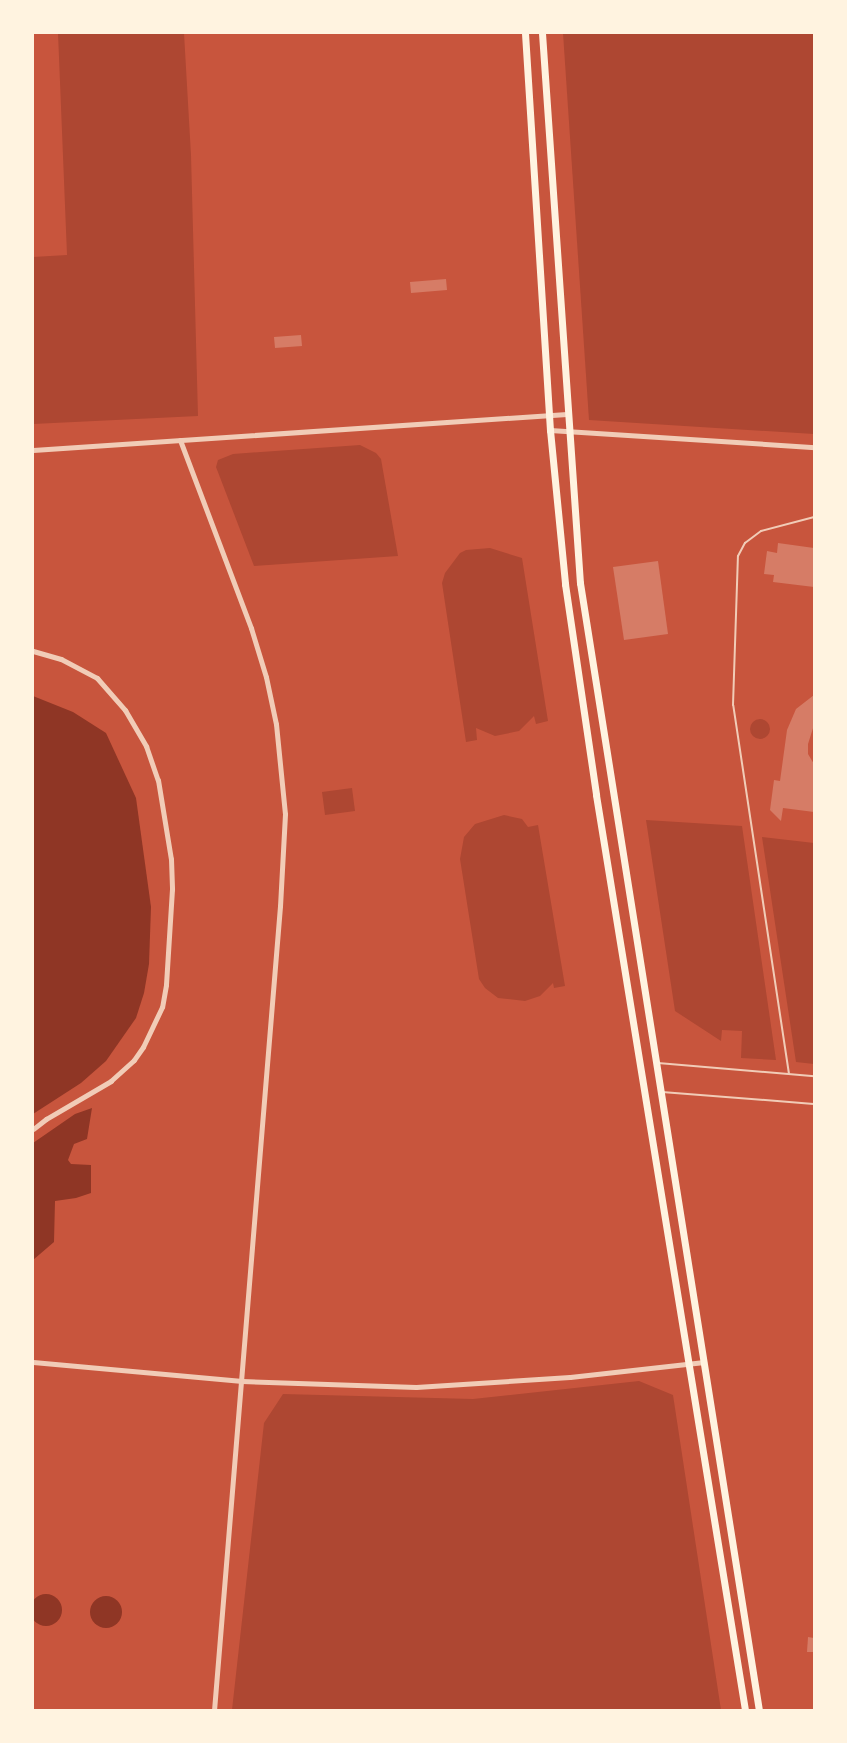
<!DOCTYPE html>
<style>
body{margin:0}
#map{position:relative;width:847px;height:1743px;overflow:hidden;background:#c8553d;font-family:Rubik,sans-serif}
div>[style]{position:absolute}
.green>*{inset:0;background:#ae4732}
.round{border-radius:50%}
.water>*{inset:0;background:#8f3625}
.building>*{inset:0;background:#d67c66}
.service>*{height:2px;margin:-1px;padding:0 1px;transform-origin:1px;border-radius:1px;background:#f1ccb7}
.minor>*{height:4.5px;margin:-2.25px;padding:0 2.25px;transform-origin:2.25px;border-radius:2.25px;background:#f1ccb7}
.tertiary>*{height:5px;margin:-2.5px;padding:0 2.5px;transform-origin:2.5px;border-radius:2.5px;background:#f1ccb7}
.primary>*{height:7px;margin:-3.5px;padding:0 3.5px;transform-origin:3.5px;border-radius:3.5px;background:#fff3e0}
span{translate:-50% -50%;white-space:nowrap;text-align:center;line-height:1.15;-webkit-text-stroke:6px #fff3e0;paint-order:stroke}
.frame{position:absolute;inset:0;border:34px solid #fff3e0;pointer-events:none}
</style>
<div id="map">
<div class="green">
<div style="clip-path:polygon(58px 33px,184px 33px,191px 155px,198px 416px,33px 424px,33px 257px,67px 255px)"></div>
<div style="clip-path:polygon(563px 33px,814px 33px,814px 434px,589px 420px)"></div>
<div style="clip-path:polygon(360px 445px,376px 453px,381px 459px,398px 556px,254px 566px,216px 467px,218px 460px,233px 454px)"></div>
<div style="clip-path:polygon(490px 548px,522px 558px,548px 721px,536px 724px,534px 716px,519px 731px,495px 736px,476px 728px,477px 740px,466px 742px,442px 583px,445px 573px,460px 553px,466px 550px)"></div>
<div class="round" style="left:750px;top:719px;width:20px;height:20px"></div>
<div style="clip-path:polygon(352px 788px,355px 811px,325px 815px,322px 792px)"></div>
<div style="clip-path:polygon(504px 815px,522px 819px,528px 827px,538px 825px,565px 986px,554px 988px,553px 983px,540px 996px,525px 1001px,498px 998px,485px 988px,479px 979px,460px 859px,464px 837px,475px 824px)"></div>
<div style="clip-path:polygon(646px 820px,742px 826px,776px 1060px,741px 1058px,742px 1031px,722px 1030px,721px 1041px,675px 1011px)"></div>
<div style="clip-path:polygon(762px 837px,814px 843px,814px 1064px,796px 1062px)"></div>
<div style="clip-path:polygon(639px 1381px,673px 1395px,721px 1710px,232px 1710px,264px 1423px,283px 1394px,473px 1399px)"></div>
</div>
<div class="water">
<div style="clip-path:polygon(33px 696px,73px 712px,106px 733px,136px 798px,151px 907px,149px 964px,144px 993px,136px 1018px,106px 1061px,81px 1083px,33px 1114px)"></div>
<div style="clip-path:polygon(92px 1108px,87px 1139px,74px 1144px,68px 1160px,71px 1164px,91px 1165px,91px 1193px,76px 1198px,55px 1201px,54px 1242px,33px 1260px,33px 1143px,75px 1114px)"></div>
<div class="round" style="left:30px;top:1594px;width:32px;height:32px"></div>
<div class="round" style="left:90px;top:1596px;width:32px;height:32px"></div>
</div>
<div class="building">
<div style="clip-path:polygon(446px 279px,447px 290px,411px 293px,410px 282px)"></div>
<div style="clip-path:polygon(301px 335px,302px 346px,275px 348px,274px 337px)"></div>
<div style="clip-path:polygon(778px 543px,814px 548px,814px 587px,773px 582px,774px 575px,764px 574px,767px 551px,777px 553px)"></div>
<div style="clip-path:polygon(658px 561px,668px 634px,624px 640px,613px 567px)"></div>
<div style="clip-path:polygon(814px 695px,814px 725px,808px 744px,808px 754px,814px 764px,814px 812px,783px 808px,781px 821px,770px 810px,774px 780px,780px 781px,787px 730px,796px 709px)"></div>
<div style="clip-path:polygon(808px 1637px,814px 1638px,814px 1652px,807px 1652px)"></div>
</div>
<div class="service">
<div style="left:658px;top:1063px;width:157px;rotate:4.8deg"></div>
<div style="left:789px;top:1074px;width:373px;rotate:-98.6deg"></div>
<div style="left:733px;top:705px;width:149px;rotate:-88.1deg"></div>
<div style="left:738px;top:556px;width:15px;rotate:-62deg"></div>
<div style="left:745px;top:543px;width:20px;rotate:-37deg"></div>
<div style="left:761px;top:531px;width:55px;rotate:-14.8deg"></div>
<div style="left:662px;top:1092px;width:152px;rotate:4.5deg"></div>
</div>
<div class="minor">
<div style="left:550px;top:430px;width:265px;rotate:3.7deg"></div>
</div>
<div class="tertiary">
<div style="left:180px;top:440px;width:201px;rotate:69.3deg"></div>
<div style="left:251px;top:628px;width:51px;rotate:73deg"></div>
<div style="left:266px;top:677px;width:48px;rotate:78deg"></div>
<div style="left:276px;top:724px;width:90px;rotate:84.3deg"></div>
<div style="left:285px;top:814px;width:92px;rotate:93.1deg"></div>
<div style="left:280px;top:906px;width:807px;rotate:94.69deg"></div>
<div style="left:33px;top:450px;width:535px;rotate:-3.86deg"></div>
<div style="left:33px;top:651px;width:29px;rotate:16deg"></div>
<div style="left:61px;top:659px;width:41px;rotate:27.8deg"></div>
<div style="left:97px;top:678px;width:43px;rotate:48.8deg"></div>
<div style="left:125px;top:710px;width:42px;rotate:59.7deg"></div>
<div style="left:146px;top:746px;width:36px;rotate:71deg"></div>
<div style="left:158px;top:780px;width:80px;rotate:80.7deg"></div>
<div style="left:171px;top:859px;width:30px;rotate:88deg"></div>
<div style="left:172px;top:889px;width:96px;rotate:93.6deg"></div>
<div style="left:166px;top:985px;width:22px;rotate:100deg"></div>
<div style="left:162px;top:1007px;width:44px;rotate:115.4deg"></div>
<div style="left:143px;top:1047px;width:16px;rotate:125deg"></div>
<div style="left:134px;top:1060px;width:31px;rotate:138deg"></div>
<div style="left:111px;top:1081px;width:75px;rotate:149.7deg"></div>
<div style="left:46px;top:1119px;width:16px;rotate:142deg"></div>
<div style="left:33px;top:1362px;width:210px;rotate:5.2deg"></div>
<div style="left:242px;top:1381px;width:174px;rotate:2deg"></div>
<div style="left:416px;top:1387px;width:154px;rotate:-3.7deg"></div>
<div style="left:570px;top:1377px;width:135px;rotate:-6.4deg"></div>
</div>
<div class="primary">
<div style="left:525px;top:33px;width:398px;rotate:86.4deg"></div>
<div style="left:550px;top:430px;width:155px;rotate:84.4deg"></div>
<div style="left:565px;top:584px;width:213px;rotate:81.6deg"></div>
<div style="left:596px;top:795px;width:927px;rotate:80.75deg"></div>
<div style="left:542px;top:33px;width:551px;rotate:86.05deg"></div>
<div style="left:580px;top:583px;width:1141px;rotate:80.98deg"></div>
</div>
<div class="frame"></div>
</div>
